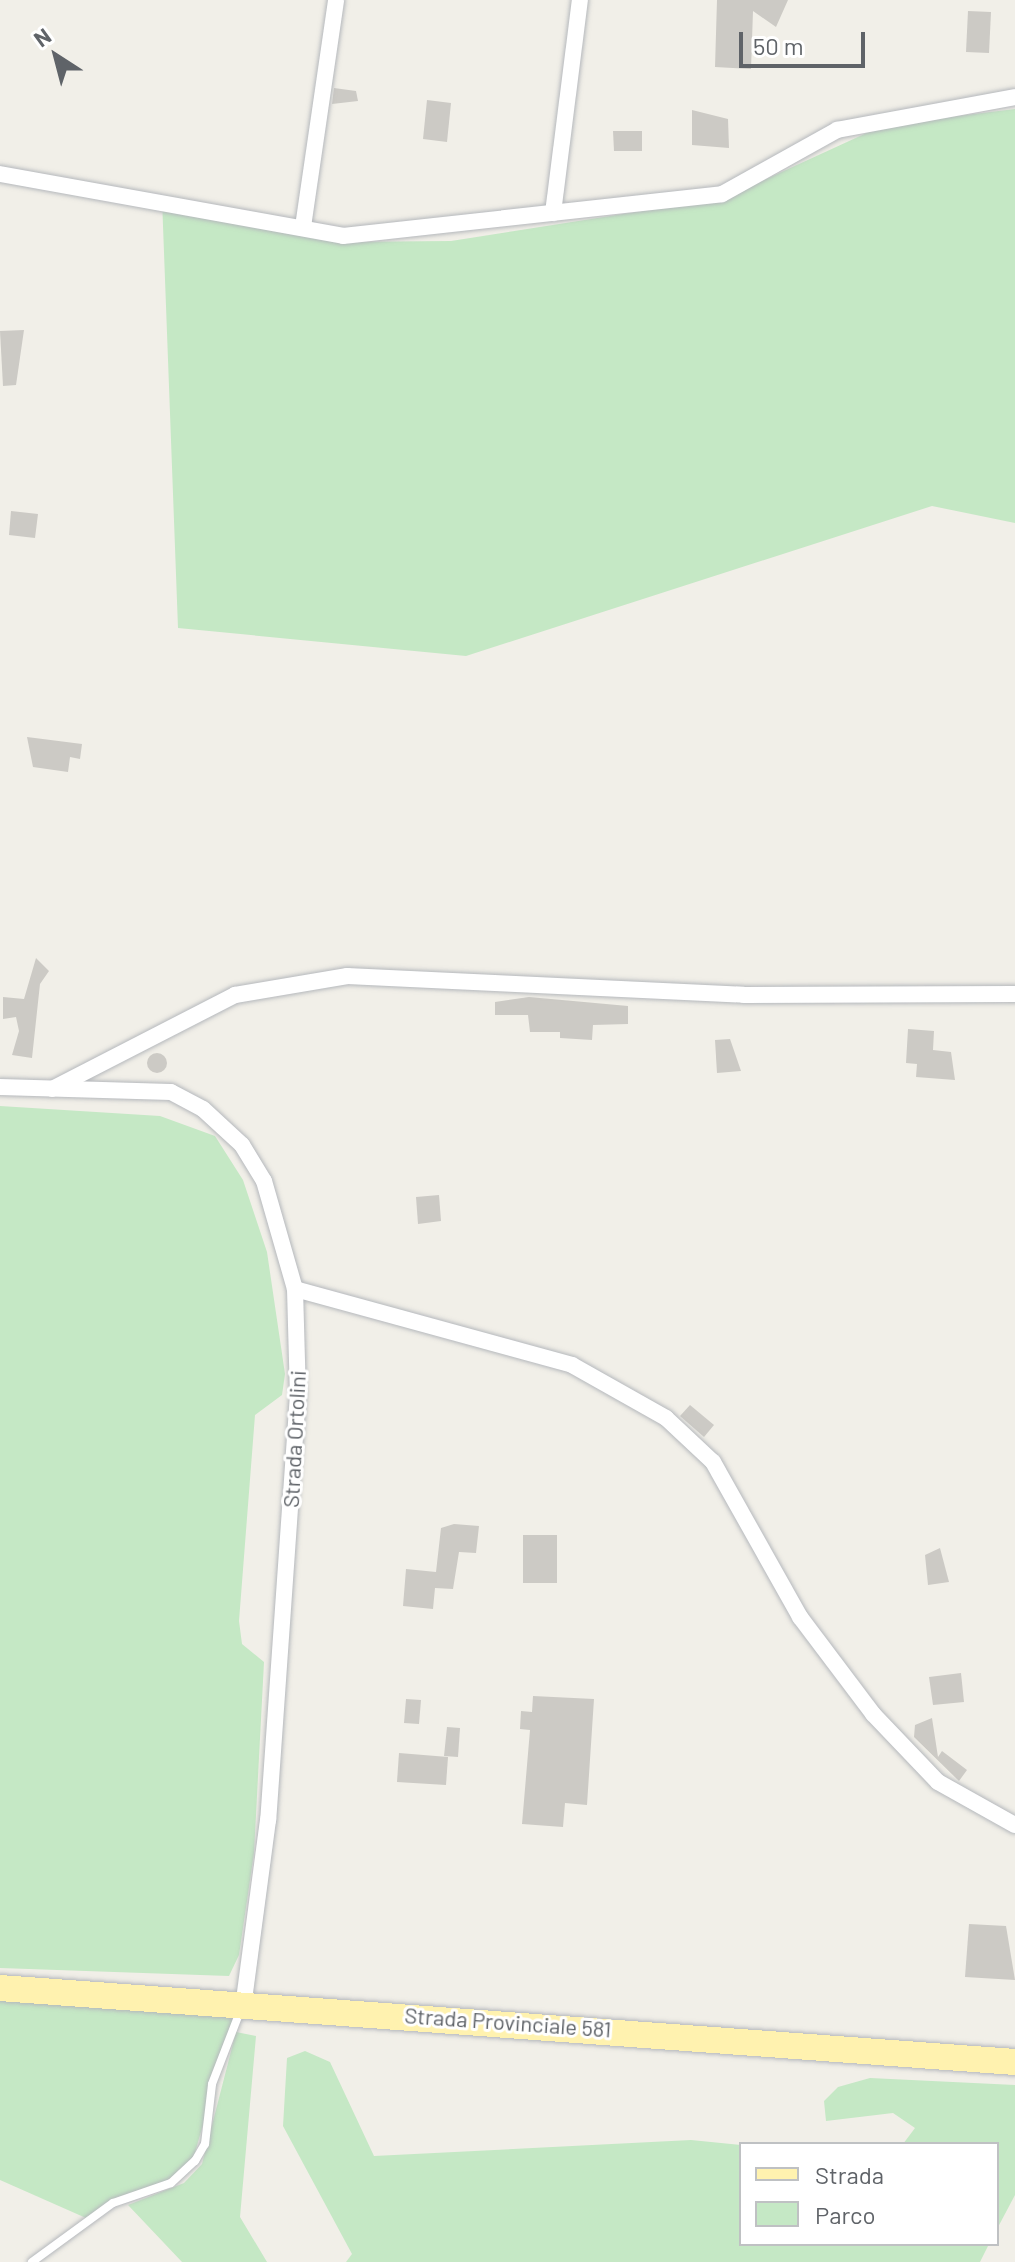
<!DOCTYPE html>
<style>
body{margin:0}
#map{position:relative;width:1015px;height:2262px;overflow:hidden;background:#f1efe8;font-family:Barlow,sans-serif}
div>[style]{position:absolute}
.green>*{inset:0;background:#c5e8c5}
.building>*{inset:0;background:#cccac5}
.round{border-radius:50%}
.roads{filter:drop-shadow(0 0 2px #b5b8bc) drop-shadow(0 0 2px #b5b8bc)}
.lane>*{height:8px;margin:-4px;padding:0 4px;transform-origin:4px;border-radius:4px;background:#fff}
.street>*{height:16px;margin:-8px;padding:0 8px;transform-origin:8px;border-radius:8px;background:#fff}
.primary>*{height:26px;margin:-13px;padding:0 13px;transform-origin:13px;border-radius:13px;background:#fff2af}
span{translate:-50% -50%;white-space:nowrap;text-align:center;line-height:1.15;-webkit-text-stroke:6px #fff;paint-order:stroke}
.street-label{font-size:22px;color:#5f6368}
.legend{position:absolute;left:739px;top:2142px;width:260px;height:104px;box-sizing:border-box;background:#fff;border:2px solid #bfc1c3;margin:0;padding:10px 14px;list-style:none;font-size:24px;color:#5f6368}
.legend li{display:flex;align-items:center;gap:16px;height:40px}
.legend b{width:40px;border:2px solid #bfc1c3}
.north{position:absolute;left:16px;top:16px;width:80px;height:80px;-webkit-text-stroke:6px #fff;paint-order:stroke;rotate:324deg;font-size:22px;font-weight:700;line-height:32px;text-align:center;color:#5f6368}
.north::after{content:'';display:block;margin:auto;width:28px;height:36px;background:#5f6368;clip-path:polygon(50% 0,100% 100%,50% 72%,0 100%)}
.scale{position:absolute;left:739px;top:32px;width:126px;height:36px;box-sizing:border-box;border:4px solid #5f6368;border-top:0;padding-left:10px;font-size:24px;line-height:28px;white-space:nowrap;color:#5f6368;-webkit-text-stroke:6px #fff;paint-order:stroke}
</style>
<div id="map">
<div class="green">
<div style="clip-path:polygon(1015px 109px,1015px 523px,932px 506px,466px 656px,178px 628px,162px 199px,337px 242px,451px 241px,725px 198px,884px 125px)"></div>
<div style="clip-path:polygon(0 1106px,160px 1116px,215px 1136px,243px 1180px,267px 1252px,285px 1374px,282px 1395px,255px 1415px,239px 1621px,242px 1644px,264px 1662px,254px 1853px,239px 1955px,229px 1976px,0 1968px)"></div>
<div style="clip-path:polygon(0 1995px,236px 2010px,194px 2156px,177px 2177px,86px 2218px,0 2180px)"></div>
<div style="clip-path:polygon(236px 2032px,256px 2036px,240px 2217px,267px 2262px,182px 2262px,128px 2205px,184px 2183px,202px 2164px)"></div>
<div style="clip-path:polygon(305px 2051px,330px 2062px,374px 2156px,691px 2140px,741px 2145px,741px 2244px,989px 2244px,980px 2262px,346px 2262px,352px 2254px,283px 2126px,287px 2058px)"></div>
<div style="clip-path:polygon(870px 2078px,1015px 2085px,1015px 2195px,997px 2229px,997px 2144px,903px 2144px,915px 2128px,893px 2113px,826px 2121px,824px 2101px,838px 2087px)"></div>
</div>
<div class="building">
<div style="clip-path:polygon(717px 0,788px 0,776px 27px,753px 11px,751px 69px,715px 67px)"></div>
<div style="clip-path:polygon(968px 11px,991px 12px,989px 53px,966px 52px)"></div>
<div style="clip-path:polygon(334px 88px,356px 91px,358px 101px,332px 104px)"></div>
<div style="clip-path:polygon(427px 100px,451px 103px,447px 142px,423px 139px)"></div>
<div style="clip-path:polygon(692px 110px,728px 119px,729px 148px,692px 145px)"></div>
<div style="clip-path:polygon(613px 131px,642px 131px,642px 151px,614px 151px)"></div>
<div style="clip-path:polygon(24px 330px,16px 385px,3px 386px,0 331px)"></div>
<div style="clip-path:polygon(11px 511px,38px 514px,35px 538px,9px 535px)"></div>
<div style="clip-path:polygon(27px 737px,82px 744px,80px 759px,70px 757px,68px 772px,33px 767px)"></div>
<div style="clip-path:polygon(36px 958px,49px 971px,40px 984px,32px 1058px,12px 1055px,19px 1031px,16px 1017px,3px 1019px,3px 997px,24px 999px)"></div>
<div style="clip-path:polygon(529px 997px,628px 1006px,628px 1024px,593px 1025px,592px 1040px,560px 1038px,560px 1032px,530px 1032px,528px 1015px,495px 1015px,495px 1002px)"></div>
<div style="clip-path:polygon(908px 1029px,934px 1031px,933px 1050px,951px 1052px,955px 1080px,916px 1077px,917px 1064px,906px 1063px)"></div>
<div style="clip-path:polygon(730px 1039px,741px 1071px,717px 1073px,715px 1040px)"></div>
<div class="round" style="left:147px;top:1053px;width:20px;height:20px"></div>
<div style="clip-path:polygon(439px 1195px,441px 1221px,418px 1224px,416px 1197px)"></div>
<div style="clip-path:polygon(690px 1405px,714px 1425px,704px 1437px,680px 1416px)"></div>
<div style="clip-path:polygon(454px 1524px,479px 1526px,476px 1553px,459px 1552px,453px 1589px,435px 1588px,433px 1609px,403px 1606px,406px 1569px,436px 1572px,441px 1528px)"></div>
<div style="clip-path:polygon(523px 1535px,557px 1535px,557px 1583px,523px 1583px)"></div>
<div style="clip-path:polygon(940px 1548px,949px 1582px,928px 1585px,925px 1555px)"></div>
<div style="clip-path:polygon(961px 1673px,964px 1702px,933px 1705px,929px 1677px)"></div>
<div style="clip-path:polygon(533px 1696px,594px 1699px,587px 1805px,565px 1803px,563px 1827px,522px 1824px,530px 1730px,520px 1729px,521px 1711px,532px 1712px)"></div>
<div style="clip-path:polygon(406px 1699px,421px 1700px,419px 1724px,404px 1723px)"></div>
<div style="clip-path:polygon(932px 1718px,938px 1757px,942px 1751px,967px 1770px,959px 1781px,914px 1737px,915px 1725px)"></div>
<div style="clip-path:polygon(447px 1727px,460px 1728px,458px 1757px,444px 1756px)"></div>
<div style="clip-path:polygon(399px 1753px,448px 1757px,446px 1785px,397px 1782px)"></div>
<div style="clip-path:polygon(969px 1924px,1006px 1926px,1015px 1980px,965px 1977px)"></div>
</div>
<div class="roads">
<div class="lane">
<div style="left:32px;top:2262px;width:100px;rotate:-36.1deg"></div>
<div style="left:113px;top:2203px;width:61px;rotate:-19deg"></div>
<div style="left:171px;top:2183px;width:33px;rotate:-43deg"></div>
<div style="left:195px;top:2161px;width:20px;rotate:-60deg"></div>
<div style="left:205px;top:2144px;width:60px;rotate:-83.3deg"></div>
<div style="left:212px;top:2084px;width:80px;rotate:-68.9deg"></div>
</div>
<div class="street">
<div style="left:0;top:174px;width:349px;rotate:10.2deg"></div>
<div style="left:343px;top:236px;width:381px;rotate:-6.3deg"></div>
<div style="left:722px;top:194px;width:132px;rotate:-29.1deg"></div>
<div style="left:837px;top:130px;width:181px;rotate:-10.5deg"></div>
<div style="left:553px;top:213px;width:215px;rotate:-82.8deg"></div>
<div style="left:303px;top:227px;width:229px;rotate:-81.7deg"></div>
<div style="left:0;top:1087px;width:171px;rotate:1.7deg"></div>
<div style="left:171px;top:1092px;width:36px;rotate:28deg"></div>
<div style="left:203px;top:1109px;width:53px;rotate:42.7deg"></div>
<div style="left:242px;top:1145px;width:42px;rotate:58.6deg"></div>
<div style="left:264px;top:1181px;width:112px;rotate:74deg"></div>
<div style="left:295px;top:1289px;width:105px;rotate:88.4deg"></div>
<div style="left:298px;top:1394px;width:427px;rotate:94deg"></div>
<div style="left:268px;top:1820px;width:183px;rotate:97.6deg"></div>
<div style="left:52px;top:1089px;width:206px;rotate:-27.2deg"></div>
<div style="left:235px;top:995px;width:114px;rotate:-9.6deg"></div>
<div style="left:347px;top:976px;width:397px;rotate:2.7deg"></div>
<div style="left:744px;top:995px;width:271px;rotate:-0.2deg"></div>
<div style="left:295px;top:1289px;width:287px;rotate:15.3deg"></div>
<div style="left:572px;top:1365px;width:108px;rotate:29.4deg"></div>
<div style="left:666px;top:1418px;width:64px;rotate:43.1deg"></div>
<div style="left:713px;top:1462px;width:178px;rotate:60.7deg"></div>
<div style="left:800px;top:1617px;width:121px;rotate:53deg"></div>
<div style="left:873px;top:1714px;width:94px;rotate:46.3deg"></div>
<div style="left:938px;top:1782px;width:88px;rotate:29.2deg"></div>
</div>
<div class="primary">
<div style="left:0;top:1988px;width:1018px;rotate:4.17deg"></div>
</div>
</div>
<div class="street-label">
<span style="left:294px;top:1439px;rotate:-87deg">Strada Ortolini</span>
<span style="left:508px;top:2022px;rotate:4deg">Strada Provinciale 581</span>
</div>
<ul class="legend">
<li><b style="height:10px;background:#fff2af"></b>Strada</li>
<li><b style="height:22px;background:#c5e8c5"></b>Parco</li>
</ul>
<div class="north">N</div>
<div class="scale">50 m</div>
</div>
